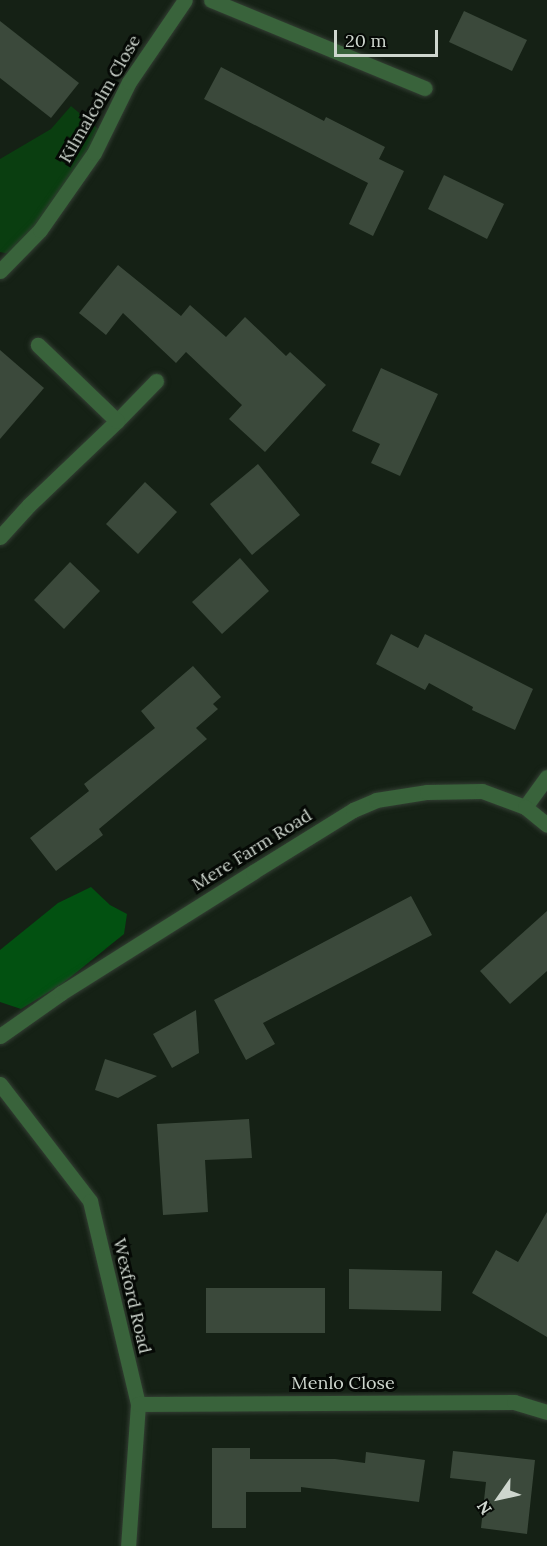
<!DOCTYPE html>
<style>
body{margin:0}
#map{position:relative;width:547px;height:1546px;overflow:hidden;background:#152115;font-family:Lora,serif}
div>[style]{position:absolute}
.green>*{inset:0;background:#0a3e10}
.forest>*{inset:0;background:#025111}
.building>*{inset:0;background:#3b493b}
.roads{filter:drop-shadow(0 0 2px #333e33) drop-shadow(0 0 2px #333e33)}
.street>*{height:15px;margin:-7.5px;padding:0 7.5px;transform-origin:7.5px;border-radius:7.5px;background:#39633b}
span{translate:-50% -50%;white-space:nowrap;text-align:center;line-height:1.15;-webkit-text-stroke:6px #050905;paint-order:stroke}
.street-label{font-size:18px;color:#ced6ce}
.north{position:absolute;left:469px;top:1468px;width:60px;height:60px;-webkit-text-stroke:4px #050905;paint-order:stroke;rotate:236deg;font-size:16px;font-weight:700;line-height:24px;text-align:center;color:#ced6ce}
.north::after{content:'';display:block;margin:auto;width:21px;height:27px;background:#ced6ce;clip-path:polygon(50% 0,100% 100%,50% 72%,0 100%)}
.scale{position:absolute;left:334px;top:30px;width:104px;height:27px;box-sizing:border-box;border:3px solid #ced6ce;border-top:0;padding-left:8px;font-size:18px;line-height:21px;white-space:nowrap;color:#ced6ce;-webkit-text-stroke:4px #050905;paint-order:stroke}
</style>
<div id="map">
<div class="green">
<div style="clip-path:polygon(71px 106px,103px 133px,38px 224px,9px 254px,0 252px,0 159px,51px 129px)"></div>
</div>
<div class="forest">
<div style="clip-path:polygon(91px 887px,110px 905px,127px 914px,124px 934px,62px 984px,21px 1009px,0 1002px,0 950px,58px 903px)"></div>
</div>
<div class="building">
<div style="clip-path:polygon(464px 11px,527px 40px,512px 71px,449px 42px)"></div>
<div style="clip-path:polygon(0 21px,79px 83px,51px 118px,0 78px)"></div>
<div style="clip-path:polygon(221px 67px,324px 121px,326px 117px,385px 147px,379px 159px,404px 171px,373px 236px,349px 224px,368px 183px,204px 99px)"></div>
<div style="clip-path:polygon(444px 175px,504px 204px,487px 239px,428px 209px)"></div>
<div style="clip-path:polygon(118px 265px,181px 316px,190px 305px,226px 337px,245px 317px,286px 356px,290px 352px,326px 385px,265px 452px,229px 419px,242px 405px,186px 352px,176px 363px,123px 313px,106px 335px,79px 313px)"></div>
<div style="clip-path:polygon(0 350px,44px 388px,0 439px)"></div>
<div style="clip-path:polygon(381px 368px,438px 394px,400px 476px,371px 463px,380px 444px,352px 431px)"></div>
<div style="clip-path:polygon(258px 464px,300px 515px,252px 555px,210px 504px)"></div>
<div style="clip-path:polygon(145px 482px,177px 512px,138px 554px,106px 524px)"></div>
<div style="clip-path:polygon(240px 558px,269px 591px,222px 634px,192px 602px)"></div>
<div style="clip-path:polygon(70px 562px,100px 591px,64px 629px,34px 600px)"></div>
<div style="clip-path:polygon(391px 634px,418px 648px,425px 634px,533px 689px,515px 730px,472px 710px,473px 707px,429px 683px,425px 690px,376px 664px)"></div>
<div style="clip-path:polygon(193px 666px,221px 697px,213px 704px,218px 709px,196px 728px,207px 739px,99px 829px,103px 835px,56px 871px,30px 838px,89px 791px,84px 784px,155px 728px,141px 711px)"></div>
<div style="clip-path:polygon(411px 896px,432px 935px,263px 1023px,275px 1044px,246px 1060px,214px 1000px)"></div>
<div style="clip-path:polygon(547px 911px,547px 971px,510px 1004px,480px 971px)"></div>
<div style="clip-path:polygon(196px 1010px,199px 1053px,172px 1068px,153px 1034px)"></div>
<div style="clip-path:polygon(105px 1059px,157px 1076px,118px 1098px,95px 1090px)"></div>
<div style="clip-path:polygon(249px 1119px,252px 1158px,205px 1160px,208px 1212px,163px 1215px,157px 1124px)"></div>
<div style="clip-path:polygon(547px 1212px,547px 1337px,472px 1293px,496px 1250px,518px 1262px)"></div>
<div style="clip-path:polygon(349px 1269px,442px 1271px,441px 1311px,349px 1309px)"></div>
<div style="clip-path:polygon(206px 1288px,325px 1288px,325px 1333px,206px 1333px)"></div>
<div style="clip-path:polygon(212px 1448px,250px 1448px,250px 1459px,335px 1459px,365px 1463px,366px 1452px,425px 1460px,419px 1502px,301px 1487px,301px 1492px,246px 1492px,246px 1528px,212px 1528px)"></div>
<div style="clip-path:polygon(453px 1451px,535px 1460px,527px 1534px,481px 1528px,486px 1482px,450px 1478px)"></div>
</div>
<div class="roads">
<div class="street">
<div style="left:211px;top:0;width:231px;rotate:22.4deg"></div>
<div style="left:0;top:271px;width:57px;rotate:-45.7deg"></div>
<div style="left:40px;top:230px;width:94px;rotate:-55deg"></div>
<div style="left:94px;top:153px;width:79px;rotate:-63.8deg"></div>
<div style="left:129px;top:82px;width:99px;rotate:-55.7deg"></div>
<div style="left:117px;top:421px;width:56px;rotate:-45.7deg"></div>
<div style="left:0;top:537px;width:43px;rotate:-47.8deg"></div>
<div style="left:29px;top:505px;width:122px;rotate:-43.7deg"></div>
<div style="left:117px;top:421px;width:110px;rotate:-136.1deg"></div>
<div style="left:525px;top:807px;width:37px;rotate:-54deg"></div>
<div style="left:0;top:1036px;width:75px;rotate:-35.2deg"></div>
<div style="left:61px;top:993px;width:227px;rotate:-32.2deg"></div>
<div style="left:253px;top:872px;width:118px;rotate:-31.8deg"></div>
<div style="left:353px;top:810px;width:25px;rotate:-23deg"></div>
<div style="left:376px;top:800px;width:52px;rotate:-8.9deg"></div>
<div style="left:427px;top:792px;width:55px;rotate:-1deg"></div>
<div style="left:482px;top:791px;width:46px;rotate:20.4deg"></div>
<div style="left:525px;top:807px;width:28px;rotate:39deg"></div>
<div style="left:0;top:1084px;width:148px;rotate:52.4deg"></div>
<div style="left:90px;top:1201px;width:209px;rotate:76.7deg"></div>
<div style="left:138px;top:1404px;width:142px;rotate:94deg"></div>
<div style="left:138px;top:1404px;width:376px;rotate:-0.3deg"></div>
<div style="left:514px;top:1402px;width:34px;rotate:17deg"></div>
</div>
</div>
<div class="street-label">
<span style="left:100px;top:99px;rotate:-60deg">Kilmalcolm Close</span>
<span style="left:252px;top:850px;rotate:-32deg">Mere Farm Road</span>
<span style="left:132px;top:1296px;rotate:77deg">Wexford Road</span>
<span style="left:343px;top:1383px">Menlo Close</span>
</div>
<div class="north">N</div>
<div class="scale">20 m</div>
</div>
